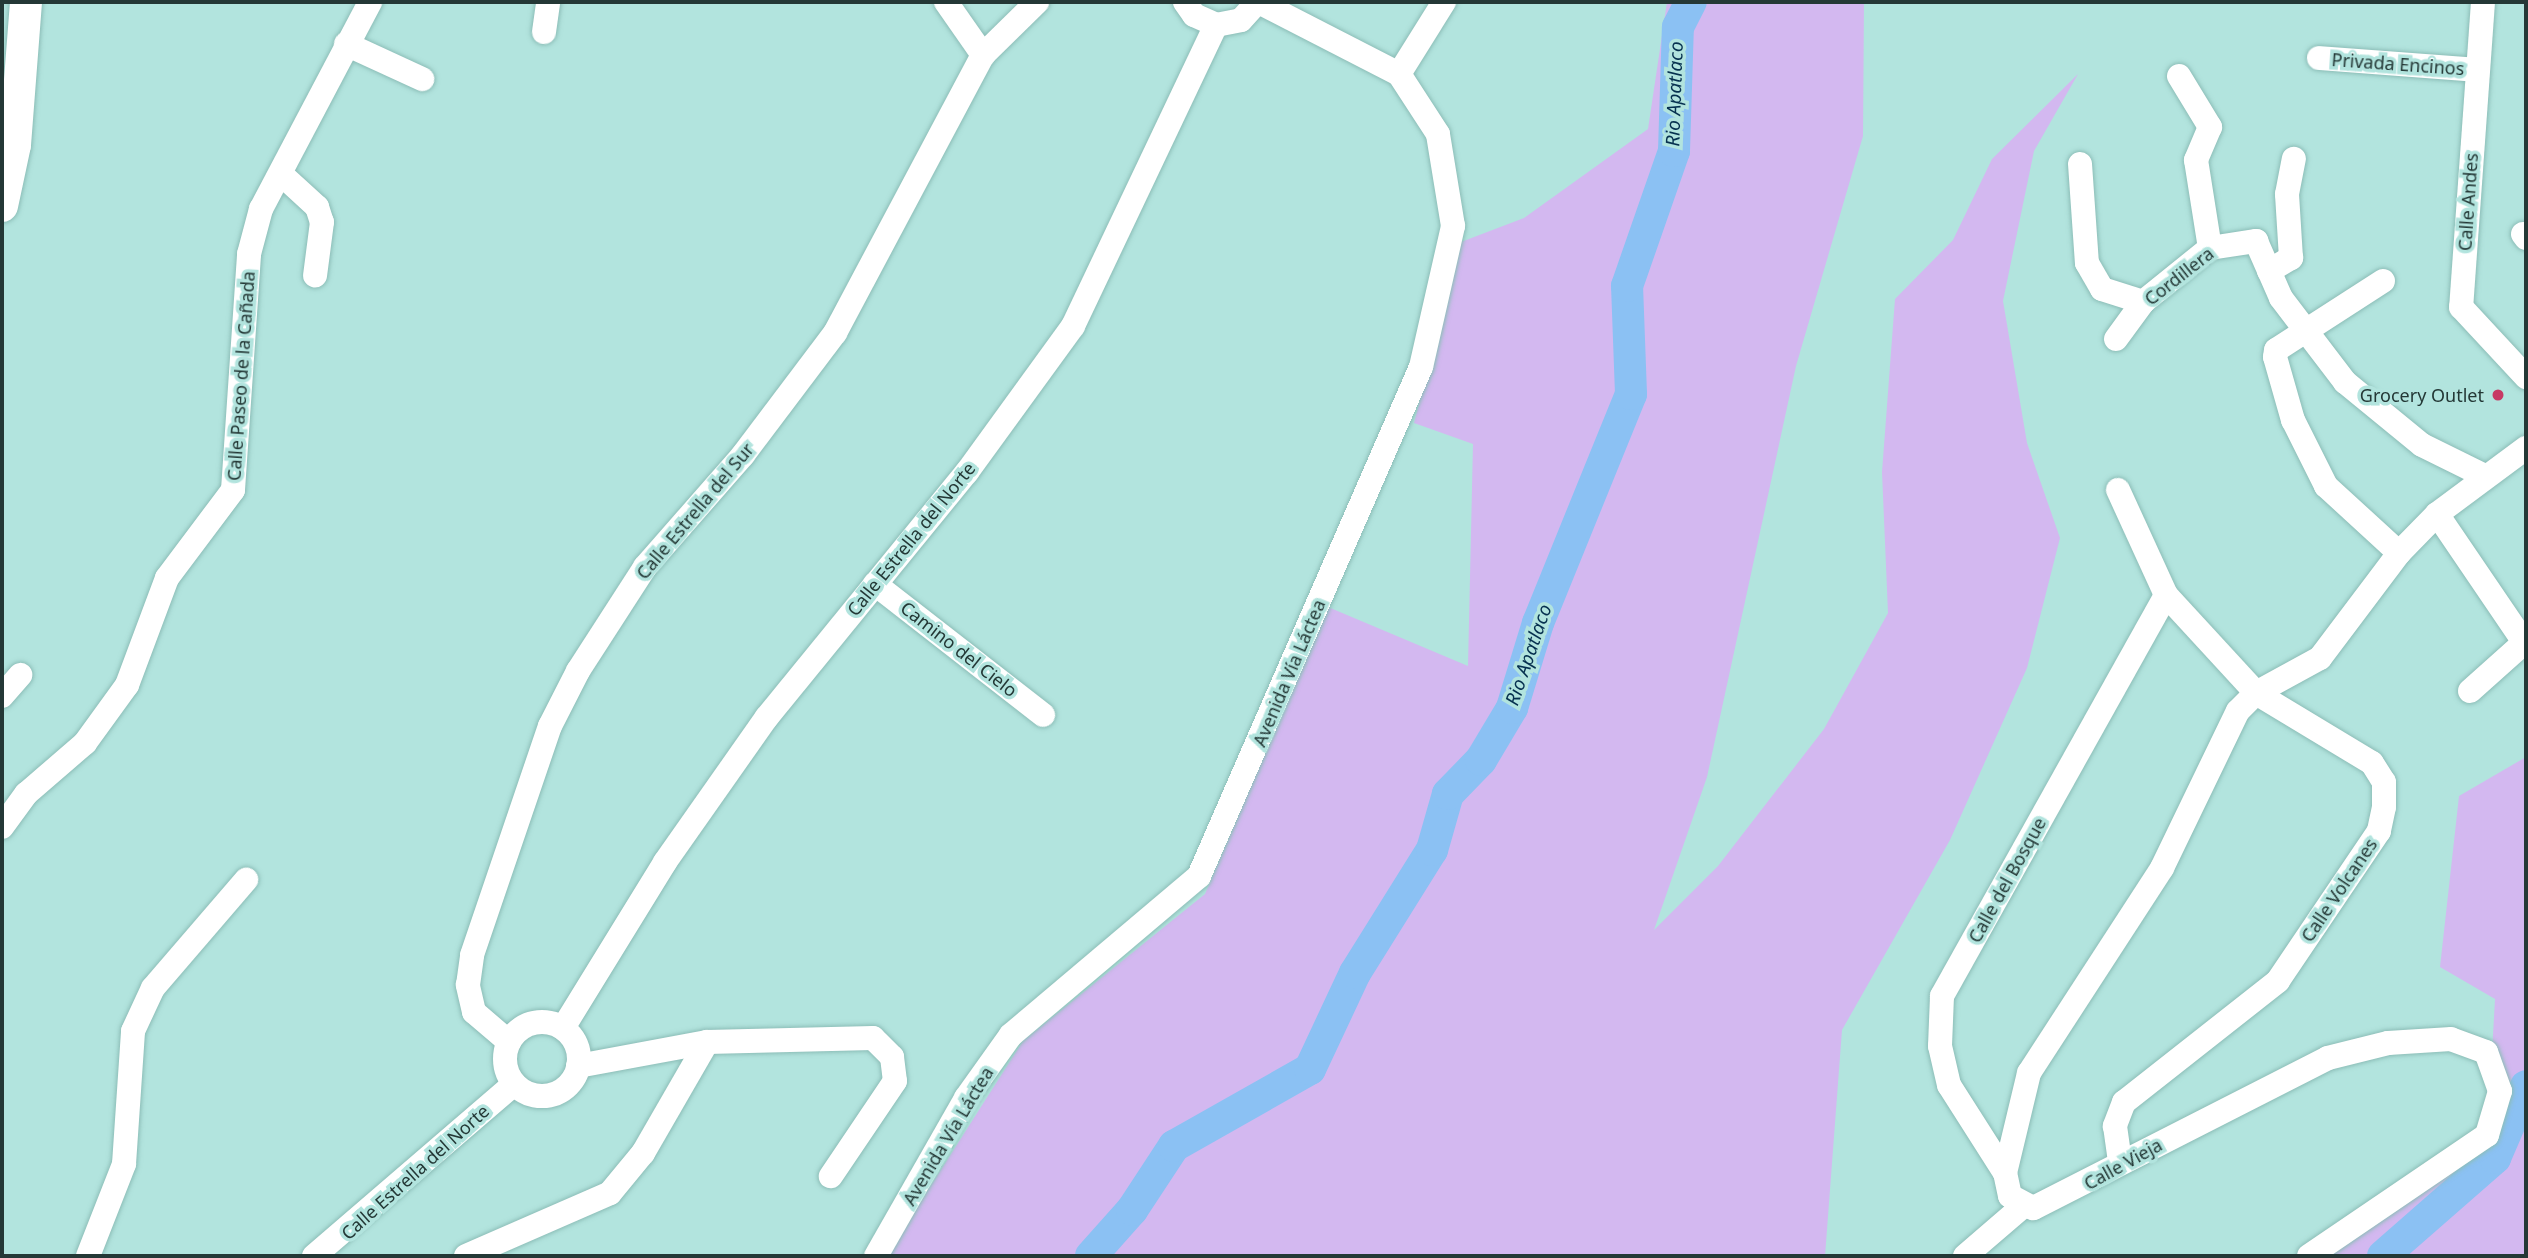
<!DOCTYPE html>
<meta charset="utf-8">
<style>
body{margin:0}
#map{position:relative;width:2528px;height:1258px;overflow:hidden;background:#b2e4de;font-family:"Noto Sans",sans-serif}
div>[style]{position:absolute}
.green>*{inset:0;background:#d3b8f0}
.river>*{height:32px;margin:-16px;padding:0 16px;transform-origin:16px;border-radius:16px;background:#8bc1f3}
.roads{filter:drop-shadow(0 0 2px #8cbdb7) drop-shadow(0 0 2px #8cbdb7)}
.minor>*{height:24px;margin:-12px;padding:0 12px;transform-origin:12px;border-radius:12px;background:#fff}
.minor>.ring{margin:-12px;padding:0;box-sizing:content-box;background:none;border:24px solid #fff;border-radius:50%}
.major>*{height:32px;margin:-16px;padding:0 16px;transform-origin:16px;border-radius:16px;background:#fff}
.dots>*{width:19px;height:19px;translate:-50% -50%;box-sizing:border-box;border:4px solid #b2e4de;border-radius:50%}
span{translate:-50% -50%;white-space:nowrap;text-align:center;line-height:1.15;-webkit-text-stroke:7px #b2e4de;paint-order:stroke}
.street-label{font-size:18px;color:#243836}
.poi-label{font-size:18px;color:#243836}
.right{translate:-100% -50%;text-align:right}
.water-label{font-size:19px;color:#06304f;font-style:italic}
.frame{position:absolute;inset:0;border:4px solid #243836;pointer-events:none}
</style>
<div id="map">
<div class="green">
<div style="clip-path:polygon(1667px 2px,1864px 2px,1863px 136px,1796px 366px,1707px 777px,1654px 930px,1718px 866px,1824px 729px,1888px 613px,1882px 472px,1895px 299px,1953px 240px,1992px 159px,2078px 74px,2034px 151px,2003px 301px,2027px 443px,2060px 538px,2027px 668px,1950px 840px,1842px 1030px,1825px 1256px,886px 1256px,1023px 1041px,1205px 894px,1328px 607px,1468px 666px,1473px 444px,1414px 423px,1461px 242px,1524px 218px,1648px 129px)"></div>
<div style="clip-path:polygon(2526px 757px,2526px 1256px,2324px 1256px,2487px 1144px,2495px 999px,2440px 967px,2459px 796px)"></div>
</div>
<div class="river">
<div style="left:1091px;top:1256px;width:62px;rotate:-48.3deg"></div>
<div style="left:1132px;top:1210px;width:77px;rotate:-56.7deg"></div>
<div style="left:1174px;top:1146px;width:156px;rotate:-29.5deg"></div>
<div style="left:1310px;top:1069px;width:106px;rotate:-64.9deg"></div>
<div style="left:1355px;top:973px;width:145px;rotate:-58deg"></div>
<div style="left:1432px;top:850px;width:58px;rotate:-74.1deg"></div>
<div style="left:1448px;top:794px;width:47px;rotate:-45.9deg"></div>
<div style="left:1481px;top:760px;width:61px;rotate:-59.2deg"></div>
<div style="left:1512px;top:708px;width:89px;rotate:-73deg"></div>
<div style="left:1538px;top:623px;width:247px;rotate:-67.9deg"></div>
<div style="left:1631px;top:394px;width:108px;rotate:-92.1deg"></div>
<div style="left:1627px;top:286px;width:143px;rotate:-70.8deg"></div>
<div style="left:1674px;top:151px;width:124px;rotate:-88.2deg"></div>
<div style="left:1678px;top:27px;width:28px;rotate:-63deg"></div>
<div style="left:2383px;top:1256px;width:149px;rotate:-41.2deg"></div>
<div style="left:2495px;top:1158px;width:78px;rotate:-66.7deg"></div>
</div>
<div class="roads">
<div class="minor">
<div style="left:946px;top:2px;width:65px;rotate:55.1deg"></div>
<div style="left:1185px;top:2px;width:16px;rotate:55deg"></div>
<div style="left:1194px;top:15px;width:24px;rotate:24deg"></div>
<div style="left:1216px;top:25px;width:25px;rotate:-11deg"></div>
<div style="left:1241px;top:20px;width:24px;rotate:-48deg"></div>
<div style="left:2483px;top:2px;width:306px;rotate:94.1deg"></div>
<div style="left:2461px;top:307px;width:96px;rotate:47.1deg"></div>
<div style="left:544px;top:32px;width:30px;rotate:-82deg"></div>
<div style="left:346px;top:44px;width:84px;rotate:24.7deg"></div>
<div style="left:2319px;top:58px;width:158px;rotate:4.3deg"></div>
<div style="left:1399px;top:74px;width:85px;rotate:-58deg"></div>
<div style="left:2179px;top:76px;width:60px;rotate:58.7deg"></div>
<div style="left:2210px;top:127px;width:36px;rotate:113deg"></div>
<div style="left:2196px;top:160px;width:89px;rotate:81deg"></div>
<div style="left:2080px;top:164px;width:99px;rotate:86deg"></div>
<div style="left:2087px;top:263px;width:30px;rotate:60deg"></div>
<div style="left:2102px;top:289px;width:43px;rotate:17.6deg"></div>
<div style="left:281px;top:174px;width:49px;rotate:42.5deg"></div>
<div style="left:317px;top:207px;width:16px;rotate:72deg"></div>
<div style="left:322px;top:222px;width:54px;rotate:97.4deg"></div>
<div style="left:2523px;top:234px;width:5px;rotate:53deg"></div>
<div style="left:2269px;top:271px;width:26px;rotate:-31deg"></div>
<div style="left:2291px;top:258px;width:64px;rotate:-93.6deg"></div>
<div style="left:2287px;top:194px;width:36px;rotate:-79deg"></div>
<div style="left:2383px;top:281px;width:127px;rotate:147.2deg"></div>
<div style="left:2276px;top:350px;width:7px;rotate:98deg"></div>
<div style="left:2275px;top:357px;width:66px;rotate:74.1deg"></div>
<div style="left:2293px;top:420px;width:74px;rotate:63.4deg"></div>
<div style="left:2326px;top:486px;width:99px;rotate:42.5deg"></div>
<div style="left:2116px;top:339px;width:46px;rotate:-53.9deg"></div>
<div style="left:2143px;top:302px;width:86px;rotate:-38.9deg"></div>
<div style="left:2210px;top:248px;width:47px;rotate:-8.7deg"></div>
<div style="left:2256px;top:241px;width:62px;rotate:66.3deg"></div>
<div style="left:2281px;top:298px;width:106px;rotate:52.7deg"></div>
<div style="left:2345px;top:382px;width:99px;rotate:39.3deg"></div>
<div style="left:2422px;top:445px;width:70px;rotate:26.2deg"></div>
<div style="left:2118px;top:490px;width:115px;rotate:65.4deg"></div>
<div style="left:2166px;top:595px;width:133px;rotate:47.4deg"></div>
<div style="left:2256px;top:693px;width:135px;rotate:31.1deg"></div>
<div style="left:2372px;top:763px;width:22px;rotate:58deg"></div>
<div style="left:2384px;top:782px;width:25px;rotate:90deg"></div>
<div style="left:2384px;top:807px;width:25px;rotate:102deg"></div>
<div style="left:2379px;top:831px;width:181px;rotate:124deg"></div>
<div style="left:2278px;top:981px;width:196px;rotate:141.8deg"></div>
<div style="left:2124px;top:1102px;width:26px;rotate:111deg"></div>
<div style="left:2115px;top:1126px;width:37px;rotate:82deg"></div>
<div style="left:2437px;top:514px;width:155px;rotate:55.8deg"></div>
<div style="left:875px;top:584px;width:213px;rotate:37.9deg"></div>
<div style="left:2470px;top:691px;width:75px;rotate:-41.8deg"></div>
<div style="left:2px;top:696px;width:28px;rotate:-49deg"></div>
<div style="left:2px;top:827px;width:41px;rotate:-54deg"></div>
<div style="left:26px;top:794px;width:78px;rotate:-40.8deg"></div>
<div style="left:85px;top:743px;width:72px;rotate:-54.1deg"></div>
<div style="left:127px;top:685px;width:114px;rotate:-69.5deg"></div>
<div style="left:167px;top:578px;width:110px;rotate:-53.1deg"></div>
<div style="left:233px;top:490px;width:237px;rotate:-86.1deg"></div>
<div style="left:249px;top:254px;width:47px;rotate:-75.1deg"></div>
<div style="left:261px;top:209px;width:234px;rotate:-62.2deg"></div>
<div class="ring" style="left:505px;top:1022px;width:50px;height:50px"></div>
<div style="left:563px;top:1028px;width:195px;rotate:-58.4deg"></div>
<div style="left:665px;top:862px;width:177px;rotate:-54.9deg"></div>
<div style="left:767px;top:717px;width:316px;rotate:-50.8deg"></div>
<div style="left:967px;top:472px;width:180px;rotate:-54deg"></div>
<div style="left:1073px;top:326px;width:333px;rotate:-64.6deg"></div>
<div style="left:509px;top:1042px;width:46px;rotate:-139.4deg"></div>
<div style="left:474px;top:1012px;width:28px;rotate:-103deg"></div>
<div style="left:468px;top:985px;width:30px;rotate:-82deg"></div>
<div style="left:472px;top:955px;width:242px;rotate:-71.2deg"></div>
<div style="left:550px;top:726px;width:62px;rotate:-63deg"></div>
<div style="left:578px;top:671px;width:124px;rotate:-57.2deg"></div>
<div style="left:645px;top:567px;width:149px;rotate:-48.8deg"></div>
<div style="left:743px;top:455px;width:153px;rotate:-53deg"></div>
<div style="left:835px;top:333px;width:315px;rotate:-62deg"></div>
<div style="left:983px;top:55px;width:76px;rotate:-44.5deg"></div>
<div style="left:578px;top:1066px;width:131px;rotate:-10.5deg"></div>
<div style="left:707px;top:1042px;width:166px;rotate:-1.4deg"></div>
<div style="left:873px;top:1038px;width:27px;rotate:45deg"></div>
<div style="left:892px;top:1057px;width:24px;rotate:83deg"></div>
<div style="left:895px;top:1081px;width:115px;rotate:124deg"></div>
<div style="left:2005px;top:1173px;width:104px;rotate:-122.5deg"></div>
<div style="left:1949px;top:1085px;width:40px;rotate:-103deg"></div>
<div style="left:1940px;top:1046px;width:50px;rotate:-87.7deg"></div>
<div style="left:1942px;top:996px;width:459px;rotate:-60.8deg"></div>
<div style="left:88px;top:1256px;width:99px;rotate:-68.6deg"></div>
<div style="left:124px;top:1164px;width:133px;rotate:-86.1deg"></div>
<div style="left:133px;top:1031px;width:47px;rotate:-65.1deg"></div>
<div style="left:153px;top:988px;width:143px;rotate:-49.3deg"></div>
<div style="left:314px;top:1256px;width:264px;rotate:-40.7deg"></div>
<div style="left:466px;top:1256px;width:157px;rotate:-23.6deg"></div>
<div style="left:610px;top:1193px;width:52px;rotate:-50.5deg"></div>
<div style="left:643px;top:1153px;width:128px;rotate:-60deg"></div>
<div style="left:876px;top:1256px;width:182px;rotate:-60.3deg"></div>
<div style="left:966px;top:1098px;width:77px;rotate:-54.5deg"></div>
<div style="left:1011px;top:1035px;width:246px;rotate:-40.2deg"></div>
<div style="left:1199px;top:876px;width:555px;rotate:-66.44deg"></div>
<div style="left:1421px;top:367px;width:145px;rotate:-77.2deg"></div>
<div style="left:1453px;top:226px;width:93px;rotate:-99.3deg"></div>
<div style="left:1438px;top:134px;width:72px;rotate:-123deg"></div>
<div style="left:1399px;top:74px;width:157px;rotate:-152.8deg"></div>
<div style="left:1965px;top:1256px;width:75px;rotate:-40.7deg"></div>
<div style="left:2309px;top:1256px;width:215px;rotate:-34.2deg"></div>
<div style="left:2487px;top:1135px;width:46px;rotate:-73.5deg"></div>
<div style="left:2500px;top:1091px;width:41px;rotate:-109.7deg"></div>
<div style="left:2486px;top:1052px;width:37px;rotate:-160deg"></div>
<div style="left:2451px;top:1039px;width:63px;rotate:176.4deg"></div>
<div style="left:2388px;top:1043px;width:62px;rotate:166deg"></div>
<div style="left:2328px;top:1058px;width:331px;rotate:153deg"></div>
<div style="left:2033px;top:1208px;width:26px;rotate:-152deg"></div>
<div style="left:2010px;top:1196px;width:24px;rotate:-102deg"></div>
<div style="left:2005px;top:1173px;width:103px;rotate:-76.5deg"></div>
<div style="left:2029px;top:1073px;width:244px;rotate:-57deg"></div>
<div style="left:2162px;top:868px;width:174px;rotate:-64.2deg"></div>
<div style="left:2238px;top:711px;width:25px;rotate:-45deg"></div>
<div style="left:2256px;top:693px;width:73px;rotate:-28.7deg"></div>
<div style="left:2320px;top:658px;width:131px;rotate:-53deg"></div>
<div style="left:2399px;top:553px;width:54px;rotate:-45.7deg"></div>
<div style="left:2437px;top:514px;width:111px;rotate:-36.6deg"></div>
</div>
<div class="major">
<div style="left:2px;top:206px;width:62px;rotate:-78deg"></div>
<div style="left:15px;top:145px;width:143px;rotate:-85.6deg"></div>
</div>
</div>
<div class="dots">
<div style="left:2498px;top:395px;background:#c73964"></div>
</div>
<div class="street-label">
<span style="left:2398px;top:64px;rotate:4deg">Privada Encinos</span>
<span style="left:2468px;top:202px;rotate:-86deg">Calle Andes</span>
<span style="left:2179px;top:276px;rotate:-38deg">Cordillera</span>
<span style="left:241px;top:376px;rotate:-86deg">Calle Paseo de la Cañada</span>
<span style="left:695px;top:511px;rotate:-50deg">Calle Estrella del Sur</span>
<span style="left:911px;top:539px;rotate:-51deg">Calle Estrella del Norte</span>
<span style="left:959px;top:649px;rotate:38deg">Camino del Cielo</span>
<span style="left:1289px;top:673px;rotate:-67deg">Avenida Vía Láctea</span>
<span style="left:2007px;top:880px;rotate:-61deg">Calle del Bosque</span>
<span style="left:2339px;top:890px;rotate:-56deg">Calle Volcanes</span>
<span style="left:948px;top:1136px;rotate:-59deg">Avenida Vía Láctea</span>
<span style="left:2123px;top:1164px;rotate:-29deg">Calle Vieja</span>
<span style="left:415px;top:1172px;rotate:-42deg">Calle Estrella del Norte</span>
</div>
<div class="poi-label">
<span class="right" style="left:2484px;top:395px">Grocery Outlet</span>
</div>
<div class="water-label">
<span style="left:1675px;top:94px;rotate:-88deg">Rio Apatlaco</span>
<span style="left:1529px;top:655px;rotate:-71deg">Rio Apatlaco</span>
</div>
<div class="frame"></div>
</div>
